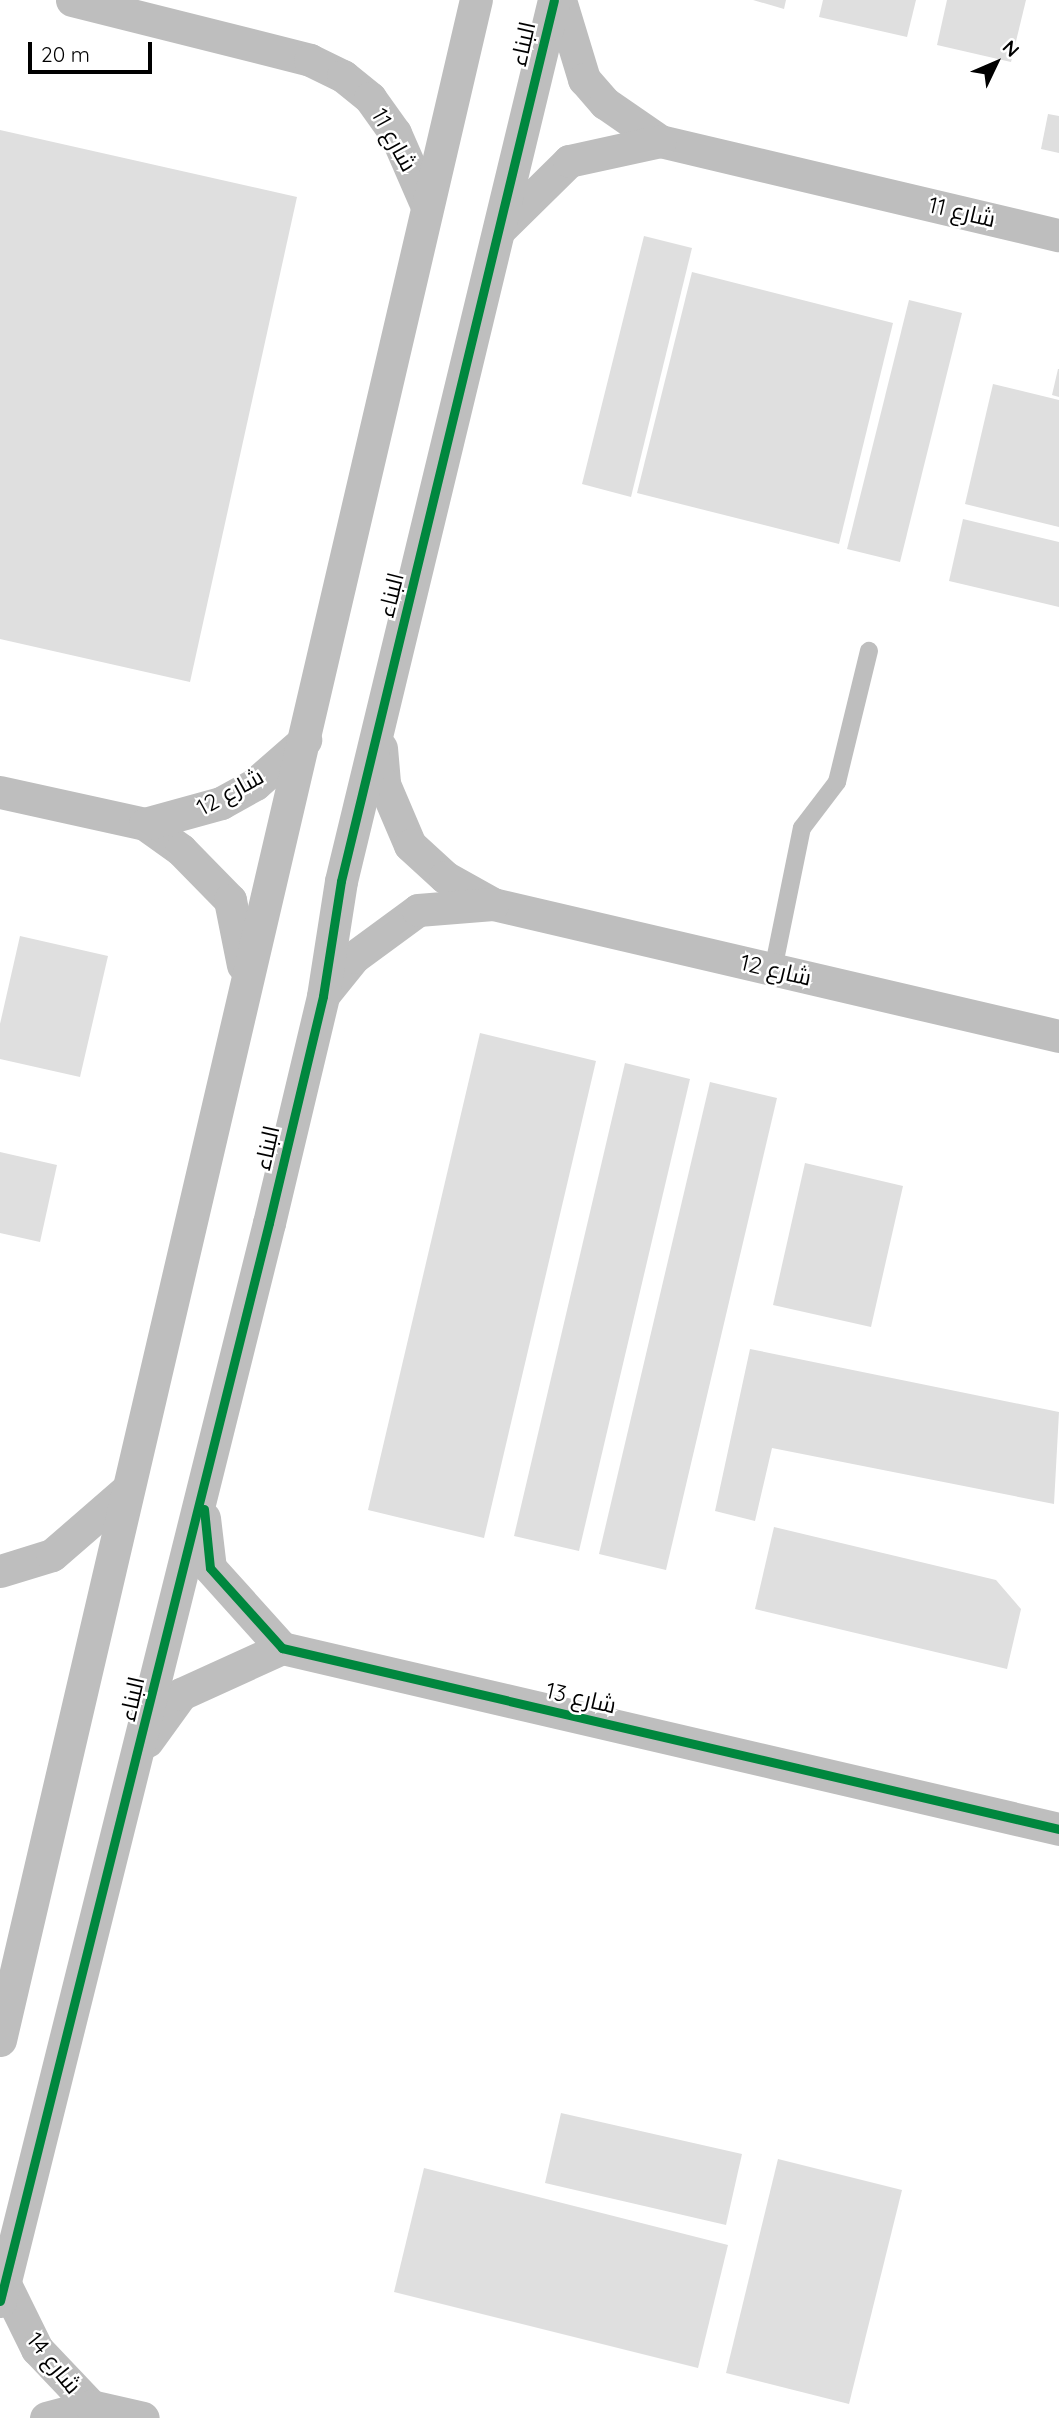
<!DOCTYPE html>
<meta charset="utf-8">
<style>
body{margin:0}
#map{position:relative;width:1059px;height:2418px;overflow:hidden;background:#fff;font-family:Quicksand,Cairo,sans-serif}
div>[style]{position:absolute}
.building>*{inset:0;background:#dfdfdf}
.lane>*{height:18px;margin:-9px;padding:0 9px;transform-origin:9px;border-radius:9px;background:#bebebe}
.street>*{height:33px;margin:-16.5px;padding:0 16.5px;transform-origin:16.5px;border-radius:16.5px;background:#bebebe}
.cycleway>*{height:9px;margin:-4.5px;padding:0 4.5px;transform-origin:4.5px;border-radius:4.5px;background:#00873e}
span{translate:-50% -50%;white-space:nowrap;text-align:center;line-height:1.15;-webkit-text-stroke:5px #fff;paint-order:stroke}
.street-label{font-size:23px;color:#000}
.north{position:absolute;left:961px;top:28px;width:70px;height:70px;-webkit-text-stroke:5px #fff;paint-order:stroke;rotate:46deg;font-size:19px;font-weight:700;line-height:28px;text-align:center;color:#000}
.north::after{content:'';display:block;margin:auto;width:24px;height:32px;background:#000;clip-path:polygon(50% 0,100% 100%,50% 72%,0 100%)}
.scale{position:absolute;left:28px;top:42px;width:124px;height:32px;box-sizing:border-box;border:4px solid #000;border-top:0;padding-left:9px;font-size:21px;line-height:24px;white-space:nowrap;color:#000;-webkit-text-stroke:5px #fff;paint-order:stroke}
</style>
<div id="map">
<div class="building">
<div style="clip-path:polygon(753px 0,786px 0,784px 9px)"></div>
<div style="clip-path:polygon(823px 0,916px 0,907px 37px,819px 17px)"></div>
<div style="clip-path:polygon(947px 0,1026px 0,1011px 62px,937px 45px)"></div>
<div style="clip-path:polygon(1048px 114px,1059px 116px,1059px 153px,1041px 149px)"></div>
<div style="clip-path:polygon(0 130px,297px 197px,190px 682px,0 639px)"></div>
<div style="clip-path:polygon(644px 236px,692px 248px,631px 497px,582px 484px)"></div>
<div style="clip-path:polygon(692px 272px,893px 323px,839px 544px,637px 493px)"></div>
<div style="clip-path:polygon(909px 300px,962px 313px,900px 562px,847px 549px)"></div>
<div style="clip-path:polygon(1058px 369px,1059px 369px,1059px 397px,1052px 395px)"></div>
<div style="clip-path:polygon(993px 384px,1059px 400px,1059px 527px,965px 504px)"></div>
<div style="clip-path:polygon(963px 519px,1059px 542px,1059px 607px,949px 581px)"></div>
<div style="clip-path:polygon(20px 936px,108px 956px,80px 1077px,0 1059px,0 1024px)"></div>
<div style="clip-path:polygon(480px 1033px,596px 1061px,484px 1538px,368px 1510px)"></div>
<div style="clip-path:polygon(625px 1063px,690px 1079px,579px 1551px,514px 1536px)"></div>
<div style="clip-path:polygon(710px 1082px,777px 1098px,666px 1570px,599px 1554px)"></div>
<div style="clip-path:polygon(0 1152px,57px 1165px,40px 1242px,0 1233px)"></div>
<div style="clip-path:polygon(805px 1163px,903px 1186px,871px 1327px,773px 1305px)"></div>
<div style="clip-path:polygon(750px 1349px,1059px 1412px,1054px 1504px,772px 1448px,755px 1521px,715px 1511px)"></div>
<div style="clip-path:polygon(774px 1527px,996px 1580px,1021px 1609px,1007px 1669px,755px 1609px)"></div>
<div style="clip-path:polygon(561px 2113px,742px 2154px,726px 2225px,545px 2183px)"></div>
<div style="clip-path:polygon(778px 2159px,902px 2190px,849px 2404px,726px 2373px)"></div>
<div style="clip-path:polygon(424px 2168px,728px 2245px,698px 2368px,394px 2292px)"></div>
</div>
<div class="lane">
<div style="left:773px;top:970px;width:145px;rotate:-78.5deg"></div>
<div style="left:802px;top:828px;width:58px;rotate:-52.7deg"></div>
<div style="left:837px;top:782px;width:135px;rotate:-76.3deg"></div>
</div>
<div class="street">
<div style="left:72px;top:0;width:245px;rotate:14.1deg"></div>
<div style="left:310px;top:60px;width:37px;rotate:26deg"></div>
<div style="left:343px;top:76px;width:35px;rotate:39deg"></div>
<div style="left:370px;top:98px;width:43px;rotate:54.5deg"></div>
<div style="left:395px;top:133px;width:77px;rotate:66.4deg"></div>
<div style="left:560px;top:0;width:83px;rotate:73.1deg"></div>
<div style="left:584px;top:79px;width:32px;rotate:49deg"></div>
<div style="left:605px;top:103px;width:67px;rotate:34.6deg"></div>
<div style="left:660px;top:141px;width:410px;rotate:13.3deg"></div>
<div style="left:500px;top:229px;width:97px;rotate:-44.6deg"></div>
<div style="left:569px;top:161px;width:93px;rotate:-12.4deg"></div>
<div style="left:381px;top:748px;width:36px;rotate:85deg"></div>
<div style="left:384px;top:784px;width:66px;rotate:66.9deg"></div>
<div style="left:410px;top:845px;width:47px;rotate:42.4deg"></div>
<div style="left:445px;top:877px;width:55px;rotate:29.4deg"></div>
<div style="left:493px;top:904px;width:581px;rotate:13.13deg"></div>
<div style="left:0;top:792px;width:148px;rotate:12.4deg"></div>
<div style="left:145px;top:824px;width:44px;rotate:35.8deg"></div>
<div style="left:181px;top:850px;width:70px;rotate:45.6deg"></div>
<div style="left:230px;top:900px;width:66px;rotate:78.7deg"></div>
<div style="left:145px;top:824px;width:79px;rotate:-15.4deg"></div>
<div style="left:221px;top:803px;width:39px;rotate:-29deg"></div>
<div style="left:255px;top:784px;width:67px;rotate:-41.3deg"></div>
<div style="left:324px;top:994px;width:48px;rotate:-51deg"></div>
<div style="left:354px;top:957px;width:79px;rotate:-36.3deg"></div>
<div style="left:418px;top:910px;width:75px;rotate:-4.6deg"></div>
<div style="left:204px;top:1518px;width:50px;rotate:83.2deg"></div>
<div style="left:210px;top:1568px;width:108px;rotate:48deg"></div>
<div style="left:282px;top:1648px;width:798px;rotate:13.11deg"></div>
<div style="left:0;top:1571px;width:54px;rotate:-17.1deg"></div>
<div style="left:52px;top:1555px;width:98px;rotate:-40.9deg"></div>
<div style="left:147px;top:1741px;width:58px;rotate:-54.1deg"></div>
<div style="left:181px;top:1694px;width:111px;rotate:-24.5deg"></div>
<div style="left:0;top:2040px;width:2095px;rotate:-76.87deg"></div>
<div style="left:3px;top:2280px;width:77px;rotate:63.8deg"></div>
<div style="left:37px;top:2349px;width:79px;rotate:46.5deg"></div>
<div style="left:0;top:2301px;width:1111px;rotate:-75.99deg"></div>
<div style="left:269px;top:1223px;width:233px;rotate:-76.6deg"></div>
<div style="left:323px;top:996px;width:116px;rotate:-81.1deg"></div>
<div style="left:341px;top:881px;width:906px;rotate:-76.41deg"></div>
<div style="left:46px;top:2418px;width:47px;rotate:-14.9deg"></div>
<div style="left:91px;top:2406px;width:53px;rotate:13deg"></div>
</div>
<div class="cycleway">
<div style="left:204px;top:1509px;width:59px;rotate:84.2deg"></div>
<div style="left:210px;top:1568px;width:108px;rotate:48deg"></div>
<div style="left:282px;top:1648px;width:798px;rotate:13.11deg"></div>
<div style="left:0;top:2301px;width:1111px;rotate:-75.99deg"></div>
<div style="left:269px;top:1223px;width:233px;rotate:-76.6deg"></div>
<div style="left:323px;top:996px;width:116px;rotate:-81.1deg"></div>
<div style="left:341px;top:881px;width:906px;rotate:-76.41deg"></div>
</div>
<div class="street-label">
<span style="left:523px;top:44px;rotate:-77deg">البناء</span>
<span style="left:394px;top:140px;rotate:61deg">شارع 11</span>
<span style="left:962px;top:212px;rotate:13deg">شارع 11</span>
<span style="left:391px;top:595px;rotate:-76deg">البناء</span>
<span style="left:230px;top:792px;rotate:-29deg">شارع 12</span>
<span style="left:776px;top:970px;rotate:13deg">شارع 12</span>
<span style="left:267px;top:1148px;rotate:-77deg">البناء</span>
<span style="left:581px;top:1698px;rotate:13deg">شارع 13</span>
<span style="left:132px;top:1699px;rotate:-77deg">البناء</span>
<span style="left:54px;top:2363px;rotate:51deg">شارع 14</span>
</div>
<div class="north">N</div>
<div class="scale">20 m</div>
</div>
